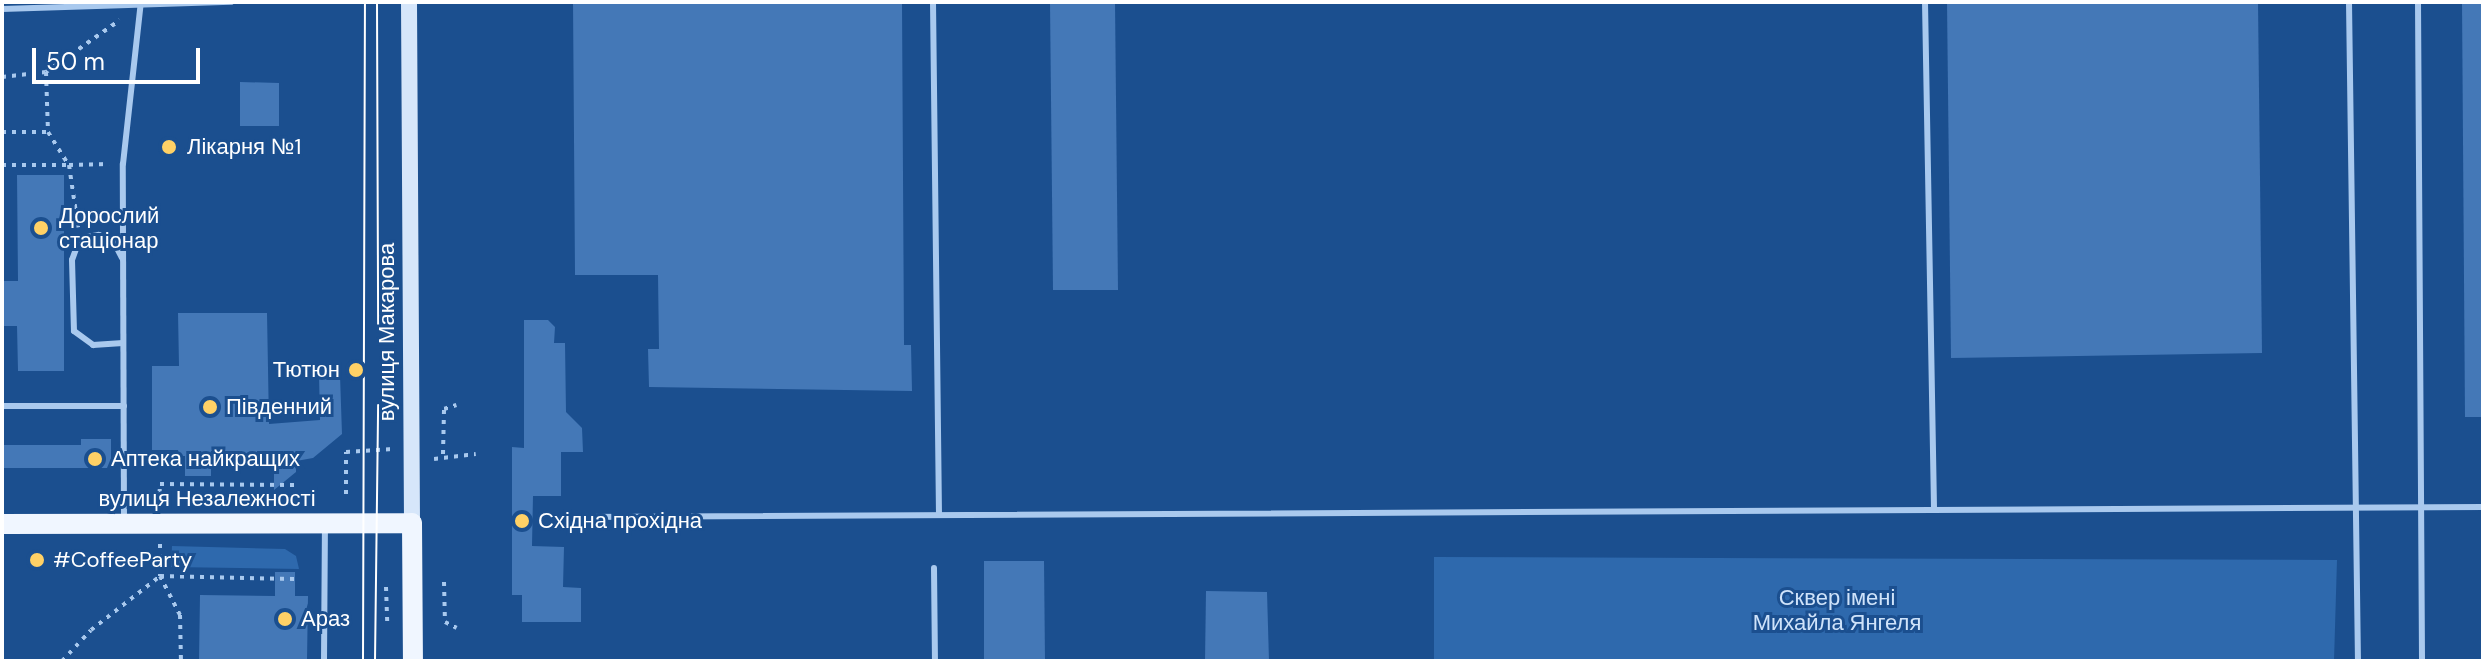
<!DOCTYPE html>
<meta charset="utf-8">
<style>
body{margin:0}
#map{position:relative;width:2485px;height:663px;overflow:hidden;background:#1b4f8f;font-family:"DM Sans",sans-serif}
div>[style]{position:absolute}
.green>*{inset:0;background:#2e69ad}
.building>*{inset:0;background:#4478b7}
.path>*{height:4px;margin-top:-2px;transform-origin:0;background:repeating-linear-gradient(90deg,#a9c9ee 0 4px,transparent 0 10px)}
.lane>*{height:6px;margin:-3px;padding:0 3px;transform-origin:3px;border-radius:3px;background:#a9c9ee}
.secondary>*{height:16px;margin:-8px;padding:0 8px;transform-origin:8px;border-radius:8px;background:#d6e6fa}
.primary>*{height:20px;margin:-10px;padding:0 10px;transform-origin:10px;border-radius:10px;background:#f0f6ff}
.tram>*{height:2px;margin:-1px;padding:0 1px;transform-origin:1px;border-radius:1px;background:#fff}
.dots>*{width:22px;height:22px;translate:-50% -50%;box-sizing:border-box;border:4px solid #1b4f8f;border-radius:50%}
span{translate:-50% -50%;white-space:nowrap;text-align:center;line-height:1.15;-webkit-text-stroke:6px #1b4f8f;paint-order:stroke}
.poi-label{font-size:22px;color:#fff}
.left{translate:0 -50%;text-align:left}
.right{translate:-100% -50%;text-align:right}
.street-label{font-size:22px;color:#fff}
.park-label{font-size:22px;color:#cfe3fa}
.frame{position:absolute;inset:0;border:4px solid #fff;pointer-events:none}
.scale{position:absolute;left:32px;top:48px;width:168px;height:36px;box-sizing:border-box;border:4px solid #fff;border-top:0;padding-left:10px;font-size:24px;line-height:28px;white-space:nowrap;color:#fff;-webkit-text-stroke:6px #1b4f8f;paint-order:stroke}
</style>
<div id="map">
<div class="green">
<div style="clip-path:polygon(172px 546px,285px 549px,296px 556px,299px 569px,171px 567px)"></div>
<div style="clip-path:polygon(1434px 557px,2337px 560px,2334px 661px,1434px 661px)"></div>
</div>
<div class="building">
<div style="clip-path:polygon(573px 2px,902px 2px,904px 345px,911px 345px,912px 391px,649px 387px,648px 349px,659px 349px,658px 275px,575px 275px)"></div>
<div style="clip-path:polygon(1050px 2px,1115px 2px,1118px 290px,1053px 290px)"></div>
<div style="clip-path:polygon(1947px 2px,2258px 2px,2262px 353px,1951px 358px)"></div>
<div style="clip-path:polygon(2462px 2px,2483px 2px,2483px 417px,2465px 417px)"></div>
<div style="clip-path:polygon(240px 82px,279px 83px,279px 126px,240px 126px)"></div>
<div style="clip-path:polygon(17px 175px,64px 175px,64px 371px,18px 371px,17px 326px,2px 326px,2px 281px,18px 281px)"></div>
<div style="clip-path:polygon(178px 313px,267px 313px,269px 424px,320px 420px,319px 374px,340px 375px,342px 434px,313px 458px,296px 461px,296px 472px,274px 490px,274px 455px,211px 456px,211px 476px,185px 476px,185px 456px,179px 456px,178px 450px,152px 450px,152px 366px,179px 366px)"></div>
<div style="clip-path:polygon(524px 320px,548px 320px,555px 327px,554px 343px,565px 343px,566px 412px,582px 428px,583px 452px,561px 452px,561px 496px,533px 496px,532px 546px,564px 547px,563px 587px,581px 588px,581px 622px,522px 622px,522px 595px,512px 595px,512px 447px,524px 448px)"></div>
<div style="clip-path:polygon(81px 439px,111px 439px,111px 468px,2px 468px,2px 445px,81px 445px)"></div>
<div style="clip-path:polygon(984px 561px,1044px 561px,1045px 661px,984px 661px)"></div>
<div style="clip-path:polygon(275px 572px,295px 572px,295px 596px,308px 596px,307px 661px,199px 661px,200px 595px,275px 596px)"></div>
<div style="clip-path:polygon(1206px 591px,1267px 592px,1269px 661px,1205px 661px)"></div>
</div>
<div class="path">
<div style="left:46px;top:72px;width:60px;rotate:88.1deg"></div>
<div style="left:48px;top:132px;width:39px;rotate:58deg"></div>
<div style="left:69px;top:165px;width:40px;rotate:-1.4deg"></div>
<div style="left:2px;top:77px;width:44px;rotate:-6.5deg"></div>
<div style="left:46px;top:72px;width:90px;rotate:-35.1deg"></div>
<div style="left:2px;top:132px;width:46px"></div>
<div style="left:2px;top:165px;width:67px"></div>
<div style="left:69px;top:165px;width:63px;rotate:81.7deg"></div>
<div style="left:443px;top:454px;width:45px;rotate:-88.7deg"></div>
<div style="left:444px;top:409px;width:13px;rotate:-18deg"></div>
<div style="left:434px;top:459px;width:42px;rotate:-6.8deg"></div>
<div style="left:346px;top:494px;width:42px;rotate:-90deg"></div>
<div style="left:346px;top:452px;width:47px;rotate:-3.7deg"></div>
<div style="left:159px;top:503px;width:19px;rotate:-87deg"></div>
<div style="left:160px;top:484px;width:135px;rotate:0.4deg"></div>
<div style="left:160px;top:544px;width:32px;rotate:90deg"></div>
<div style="left:160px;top:576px;width:44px;rotate:62.9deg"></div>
<div style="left:180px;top:615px;width:46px;rotate:88.8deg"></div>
<div style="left:444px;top:582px;width:40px;rotate:88.6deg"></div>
<div style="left:445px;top:622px;width:13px;rotate:27deg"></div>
<div style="left:386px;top:587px;width:37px;rotate:88deg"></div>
<div style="left:62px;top:661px;width:42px;rotate:-46.9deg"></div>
<div style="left:91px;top:630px;width:88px;rotate:-38deg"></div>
<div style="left:160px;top:576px;width:135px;rotate:1.3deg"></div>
</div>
<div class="lane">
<div style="left:933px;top:2px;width:513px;rotate:89.33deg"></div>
<div style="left:1925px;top:2px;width:507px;rotate:88.98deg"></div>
<div style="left:2349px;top:2px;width:659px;rotate:89.22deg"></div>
<div style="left:2418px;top:2px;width:659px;rotate:89.65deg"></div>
<div style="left:2px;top:9px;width:229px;rotate:-1.8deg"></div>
<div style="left:122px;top:258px;width:18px;rotate:-117deg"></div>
<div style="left:114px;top:242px;width:17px;rotate:-155deg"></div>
<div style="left:99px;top:235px;width:19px;rotate:171deg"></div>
<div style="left:80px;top:238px;width:23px;rotate:110deg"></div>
<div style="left:72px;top:260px;width:71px;rotate:88.4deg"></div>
<div style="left:74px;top:331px;width:24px;rotate:36deg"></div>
<div style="left:93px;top:345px;width:30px;rotate:-4deg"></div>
<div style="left:2px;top:406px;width:122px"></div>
<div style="left:581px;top:517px;width:1902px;rotate:-0.3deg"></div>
<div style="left:124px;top:521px;width:357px;rotate:-90.2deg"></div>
<div style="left:123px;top:164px;width:163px;rotate:-83.7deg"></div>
<div style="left:934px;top:568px;width:93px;rotate:89.4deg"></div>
<div style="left:324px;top:661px;width:132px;rotate:-89.6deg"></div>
</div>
<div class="secondary">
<div style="left:409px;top:2px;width:521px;rotate:89.67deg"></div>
</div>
<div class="primary">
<div style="left:2px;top:524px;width:410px;rotate:-0.1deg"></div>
<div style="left:412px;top:523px;width:138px;rotate:89.6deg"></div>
</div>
<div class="tram">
<div style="left:377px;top:2px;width:327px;rotate:89.8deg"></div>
<div style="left:363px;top:661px;width:659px;rotate:-89.83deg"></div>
<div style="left:375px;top:661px;width:256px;rotate:-89.3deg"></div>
</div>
<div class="dots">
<div style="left:169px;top:147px;background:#ffd166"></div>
<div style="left:41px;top:228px;background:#ffd166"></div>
<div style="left:356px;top:370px;background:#ffd166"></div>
<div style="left:210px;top:407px;background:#ffd166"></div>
<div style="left:95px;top:459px;background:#ffd166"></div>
<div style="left:522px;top:521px;background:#ffd166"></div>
<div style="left:37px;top:560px;background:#ffd166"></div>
<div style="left:285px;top:619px;background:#ffd166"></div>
</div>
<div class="poi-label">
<span class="left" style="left:187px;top:147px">Лікарня №1</span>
<span class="left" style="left:59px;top:228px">Дорослий<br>стаціонар</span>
<span class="right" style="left:340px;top:370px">Тютюн</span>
<span class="left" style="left:226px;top:407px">Південний</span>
<span class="left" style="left:111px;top:459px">Аптека найкращих</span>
<span class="left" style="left:538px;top:521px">Східна прохідна</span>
<span class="left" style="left:53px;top:560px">#CoffeeParty</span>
<span class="left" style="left:301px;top:619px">Араз</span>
</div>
<div class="street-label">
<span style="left:387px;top:332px;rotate:-90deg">вулиця Макарова</span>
<span style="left:207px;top:499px">вулиця Незалежності</span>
</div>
<div class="park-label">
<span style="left:1837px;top:610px">Сквер імені<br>Михайла Янгеля</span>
</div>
<div class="frame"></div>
<div class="scale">50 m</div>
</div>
